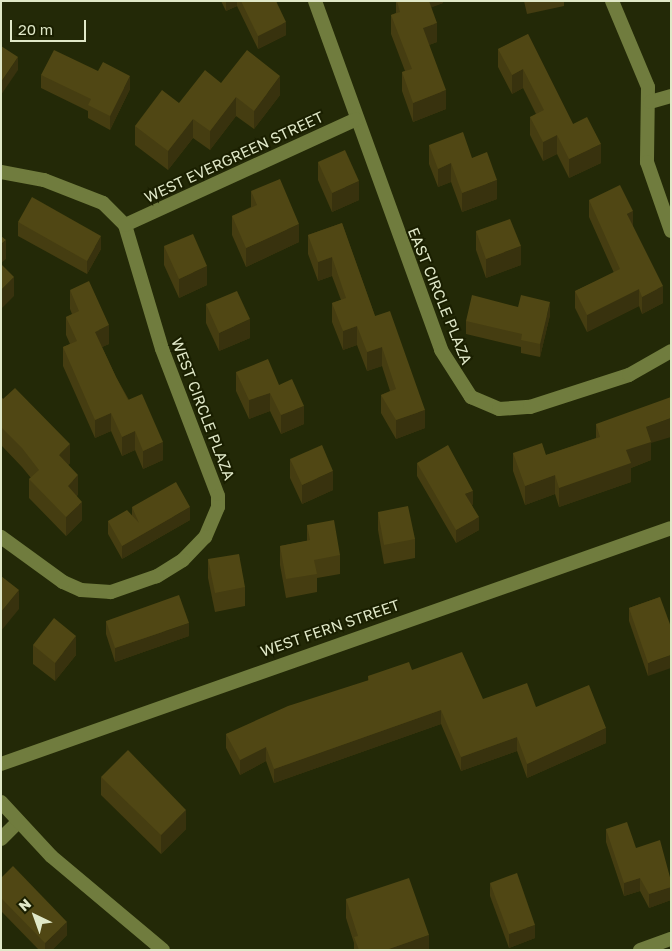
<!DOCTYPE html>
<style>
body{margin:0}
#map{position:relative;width:672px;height:951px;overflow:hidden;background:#232907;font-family:"Golos Text",sans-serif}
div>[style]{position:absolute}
.minor>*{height:14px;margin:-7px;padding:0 7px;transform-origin:7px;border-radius:7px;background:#707c3e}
.tertiary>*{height:14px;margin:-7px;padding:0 7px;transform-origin:7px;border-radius:7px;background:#707c3e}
.wall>*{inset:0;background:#453d11}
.shaded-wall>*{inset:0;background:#38320e}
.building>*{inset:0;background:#504714}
span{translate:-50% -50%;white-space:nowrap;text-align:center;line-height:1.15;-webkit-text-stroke:4px #1a1f00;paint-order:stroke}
.street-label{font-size:15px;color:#e0e8c8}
.frame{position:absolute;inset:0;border:2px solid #e0e8c8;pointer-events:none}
.north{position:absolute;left:10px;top:891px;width:50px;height:50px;-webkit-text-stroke:4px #1a1f00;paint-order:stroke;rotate:318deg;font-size:14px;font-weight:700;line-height:20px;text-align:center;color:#e0e8c8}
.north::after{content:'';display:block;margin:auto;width:18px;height:22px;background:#e0e8c8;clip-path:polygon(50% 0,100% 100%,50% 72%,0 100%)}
.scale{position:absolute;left:10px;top:20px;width:76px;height:22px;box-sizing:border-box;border:2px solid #e0e8c8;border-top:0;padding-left:6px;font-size:15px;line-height:18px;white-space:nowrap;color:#e0e8c8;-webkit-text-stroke:4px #1a1f00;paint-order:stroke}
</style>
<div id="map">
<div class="minor">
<div style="left:315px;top:1px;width:371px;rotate:70.1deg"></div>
<div style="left:441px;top:350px;width:56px;rotate:57.4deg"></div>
<div style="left:471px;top:397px;width:30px;rotate:23deg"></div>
<div style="left:499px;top:409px;width:31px;rotate:-4deg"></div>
<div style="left:530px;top:407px;width:104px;rotate:-17.9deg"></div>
<div style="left:629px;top:375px;width:48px;rotate:-29.7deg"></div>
<div style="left:612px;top:1px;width:93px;rotate:67.3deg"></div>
<div style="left:648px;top:87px;width:75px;rotate:90.8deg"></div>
<div style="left:647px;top:162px;width:73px;rotate:70.8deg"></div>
<div style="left:650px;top:102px;width:22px;rotate:-16deg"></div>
<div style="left:1px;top:172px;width:44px;rotate:10.5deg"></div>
<div style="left:44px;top:180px;width:63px;rotate:21.3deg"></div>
<div style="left:103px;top:203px;width:31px;rotate:45deg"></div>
<div style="left:125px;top:225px;width:129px;rotate:73.4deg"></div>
<div style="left:162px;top:349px;width:157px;rotate:69.1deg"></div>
<div style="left:218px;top:496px;width:11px;rotate:90deg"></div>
<div style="left:218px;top:507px;width:33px;rotate:113deg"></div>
<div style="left:205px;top:537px;width:32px;rotate:134deg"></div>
<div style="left:183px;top:560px;width:31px;rotate:148deg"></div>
<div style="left:157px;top:576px;width:49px;rotate:160.8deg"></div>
<div style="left:111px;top:592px;width:30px;rotate:-176deg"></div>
<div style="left:81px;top:590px;width:20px;rotate:-156deg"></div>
<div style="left:63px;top:582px;width:77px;rotate:-144deg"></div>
<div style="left:125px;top:225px;width:254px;rotate:-24.6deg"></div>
<div style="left:1px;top:764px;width:710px;rotate:-19.4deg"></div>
<div style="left:1px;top:839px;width:24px;rotate:-45deg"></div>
<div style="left:640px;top:950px;width:33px;rotate:-20deg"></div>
</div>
<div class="tertiary">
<div style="left:1px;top:802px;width:74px;rotate:47.2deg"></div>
<div style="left:51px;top:856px;width:146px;rotate:40deg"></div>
</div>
<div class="wall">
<div style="clip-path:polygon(221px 1px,276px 1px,286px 35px,258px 49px,237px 6px,226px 11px)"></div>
<div style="clip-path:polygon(396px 1px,443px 1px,443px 3px,431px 7px,437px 42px,429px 45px,446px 109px,413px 122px,402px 91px,402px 72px,405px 71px,391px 34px,391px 15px,396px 13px)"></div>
<div style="clip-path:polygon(524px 1px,564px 1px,564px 6px,527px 14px)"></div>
<div style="clip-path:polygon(528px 34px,573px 124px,601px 163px,569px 178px,557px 154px,543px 161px,530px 135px,530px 117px,536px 114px,523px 88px,512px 94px,498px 67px,498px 49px)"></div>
<div style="clip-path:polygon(41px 75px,130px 89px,110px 130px,88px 118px,88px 111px,41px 88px)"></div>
<div style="clip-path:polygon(221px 83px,280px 95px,254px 129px,236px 116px,210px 150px,193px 138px,168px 170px,135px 145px,135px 126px,179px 103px)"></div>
<div style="clip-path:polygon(429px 145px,472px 158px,497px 199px,462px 212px,451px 182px,438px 187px,429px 164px)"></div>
<div style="clip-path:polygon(318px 162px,359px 200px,332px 212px,318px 180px)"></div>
<div style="clip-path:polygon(251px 191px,299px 242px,246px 267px,232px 235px,232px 216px,251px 207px)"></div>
<div style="clip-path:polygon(589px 200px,633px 227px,663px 303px,642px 314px,639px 306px,587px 332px,575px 308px,575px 291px,614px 273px,589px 217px)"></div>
<div style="clip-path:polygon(18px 222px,101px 249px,87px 274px,18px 236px)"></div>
<div style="clip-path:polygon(342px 223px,375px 316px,425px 428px,396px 439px,381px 413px,381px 395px,390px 391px,382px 366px,367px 371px,357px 345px,343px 350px,332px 322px,332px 303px,341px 300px,332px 276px,318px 281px,308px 254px,308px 235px)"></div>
<div style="clip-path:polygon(476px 231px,521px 265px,486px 278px,476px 250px)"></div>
<div style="clip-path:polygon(164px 246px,207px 285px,179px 298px,164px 265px)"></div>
<div style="clip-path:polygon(70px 290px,109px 344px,102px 347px,116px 377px,163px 460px,143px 469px,135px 450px,122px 456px,111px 431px,95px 438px,63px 366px,63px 347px,70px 344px,66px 335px,66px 317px,72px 314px,70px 309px)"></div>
<div style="clip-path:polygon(206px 304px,250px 338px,219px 351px,206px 323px)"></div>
<div style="clip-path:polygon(550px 315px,540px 357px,521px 353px,521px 347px,466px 334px,466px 321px)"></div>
<div style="clip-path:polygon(236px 372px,279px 385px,304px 424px,281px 434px,270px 411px,249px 419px,236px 391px)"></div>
<div style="clip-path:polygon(1px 397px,70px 463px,68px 465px,78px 494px,77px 496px,82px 520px,66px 536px,29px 498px,29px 479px,31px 478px,22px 467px,1px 445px)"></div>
<div style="clip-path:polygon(596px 424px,651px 443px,651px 460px,631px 468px,631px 482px,559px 507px,555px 494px,525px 505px,513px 471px,513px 453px,546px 455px,596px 438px)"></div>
<div style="clip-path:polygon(290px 459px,333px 490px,302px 504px,290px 478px)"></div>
<div style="clip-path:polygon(417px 463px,473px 504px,472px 505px,479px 530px,456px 543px,417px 476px)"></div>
<div style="clip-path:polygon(132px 507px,190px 520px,122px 559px,108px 534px,108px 521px,132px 516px)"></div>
<div style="clip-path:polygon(378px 512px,415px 539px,415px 558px,384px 564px,378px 530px)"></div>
<div style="clip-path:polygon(307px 525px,340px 555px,340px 574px,317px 578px,317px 592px,286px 598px,280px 565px,280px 546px,307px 541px)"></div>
<div style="clip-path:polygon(208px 559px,245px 587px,245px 606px,215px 612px,208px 578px)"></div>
<div style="clip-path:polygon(660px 597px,648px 676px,629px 621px,629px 608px)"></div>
<div style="clip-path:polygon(106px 621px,189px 636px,115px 662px,106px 634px)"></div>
<div style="clip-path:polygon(33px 645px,76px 655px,55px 681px,33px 664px)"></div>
<div style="clip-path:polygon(412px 670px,483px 699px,536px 707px,606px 743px,527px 778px,517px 751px,461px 771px,441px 724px,274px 783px,266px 761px,240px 775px,226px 748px,226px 734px,368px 681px,368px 676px)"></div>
<div style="clip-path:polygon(101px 777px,186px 829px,161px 854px,101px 795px)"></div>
<div style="clip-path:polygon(606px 829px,636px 848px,671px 881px,671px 900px,649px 908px,640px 891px,624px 896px,606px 842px)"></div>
<div style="clip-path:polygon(1px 878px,67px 935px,52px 950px,39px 950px,1px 911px)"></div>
<div style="clip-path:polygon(490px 883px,535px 938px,509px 948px,490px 896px)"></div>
<div style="clip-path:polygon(346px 899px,429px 950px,354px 950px,354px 943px,346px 918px)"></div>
</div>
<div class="shaded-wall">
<div style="clip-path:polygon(226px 1px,237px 1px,237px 6px,226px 11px)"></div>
<div style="clip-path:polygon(425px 1px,443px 1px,443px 3px,425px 10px)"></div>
<div style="clip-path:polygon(286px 22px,286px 35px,258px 49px,258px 36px)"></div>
<div style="clip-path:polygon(437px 23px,437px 42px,423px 47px,423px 28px)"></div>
<div style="clip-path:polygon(18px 57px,18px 70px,1px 95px,1px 82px)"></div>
<div style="clip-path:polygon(523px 69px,523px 88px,512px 94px,512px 75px)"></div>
<div style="clip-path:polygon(130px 76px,130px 89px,110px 130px,110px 116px)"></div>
<div style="clip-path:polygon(280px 76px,280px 95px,254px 129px,254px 111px)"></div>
<div style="clip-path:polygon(446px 90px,446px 109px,413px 122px,413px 103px)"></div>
<div style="clip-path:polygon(236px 97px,236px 116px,210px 150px,210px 131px)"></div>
<div style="clip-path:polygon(193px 119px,193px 138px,168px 170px,168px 151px)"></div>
<div style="clip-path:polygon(557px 135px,557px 154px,543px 161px,543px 142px)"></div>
<div style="clip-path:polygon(601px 144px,601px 163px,569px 178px,569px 159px)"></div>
<div style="clip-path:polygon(451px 163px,451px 182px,438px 187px,438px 169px)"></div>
<div style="clip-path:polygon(497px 180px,497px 199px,462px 212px,462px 193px)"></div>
<div style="clip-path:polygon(359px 181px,359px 200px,332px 212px,332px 193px)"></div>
<div style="clip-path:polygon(633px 211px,633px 228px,627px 214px)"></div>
<div style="clip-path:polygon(299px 224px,299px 242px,246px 267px,246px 248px)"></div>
<div style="clip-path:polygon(101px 236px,101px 249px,87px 274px,87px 261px)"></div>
<div style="clip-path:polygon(6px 240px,6px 259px,1px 263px,1px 244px)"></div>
<div style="clip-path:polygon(521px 246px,521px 265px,486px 278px,486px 259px)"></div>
<div style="clip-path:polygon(332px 257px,332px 276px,318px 281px,318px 262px)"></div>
<div style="clip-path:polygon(207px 266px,207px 285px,179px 298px,179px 279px)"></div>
<div style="clip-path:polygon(14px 277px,14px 296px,1px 309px,1px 290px)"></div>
<div style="clip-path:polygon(663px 286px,663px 303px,642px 314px,642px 297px)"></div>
<div style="clip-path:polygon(639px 289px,639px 306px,587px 332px,587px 315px)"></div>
<div style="clip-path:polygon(550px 302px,550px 315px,540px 357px,540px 344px)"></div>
<div style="clip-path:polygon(250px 319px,250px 338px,219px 351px,219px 333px)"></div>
<div style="clip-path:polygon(109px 325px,109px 344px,95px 350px,95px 332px)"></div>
<div style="clip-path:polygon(357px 326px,357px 345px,343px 350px,343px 331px)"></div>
<div style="clip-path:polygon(382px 347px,382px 366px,367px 371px,367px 352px)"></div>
<div style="clip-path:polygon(270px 393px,270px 411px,249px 419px,249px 400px)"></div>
<div style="clip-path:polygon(304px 406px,304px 424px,281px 434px,281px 415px)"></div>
<div style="clip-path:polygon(425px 410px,425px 428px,396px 439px,396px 420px)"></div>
<div style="clip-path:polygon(111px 413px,111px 431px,95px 438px,95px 420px)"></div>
<div style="clip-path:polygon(671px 418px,671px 437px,651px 443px,651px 460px,631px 468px,631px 482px,559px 507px,559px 488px,626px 450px,646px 427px)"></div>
<div style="clip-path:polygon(135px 431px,135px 450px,122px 456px,122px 437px)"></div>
<div style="clip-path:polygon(163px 442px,163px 460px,143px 469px,143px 451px)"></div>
<div style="clip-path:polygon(70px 444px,70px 463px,59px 474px,59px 455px)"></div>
<div style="clip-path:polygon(333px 471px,333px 490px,302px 504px,302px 485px)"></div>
<div style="clip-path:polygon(78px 475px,78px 494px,68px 505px,68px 486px)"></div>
<div style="clip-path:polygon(555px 475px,555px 494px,525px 505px,525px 486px)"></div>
<div style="clip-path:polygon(473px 491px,473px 504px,465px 507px,465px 494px)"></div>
<div style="clip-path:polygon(82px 502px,82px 520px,66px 536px,66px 517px)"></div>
<div style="clip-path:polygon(190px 507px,190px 520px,122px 559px,122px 546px)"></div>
<div style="clip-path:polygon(479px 517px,479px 530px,456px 543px,456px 530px)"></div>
<div style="clip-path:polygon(19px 590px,19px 609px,1px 631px,1px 612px)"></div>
<div style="clip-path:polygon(189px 623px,189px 636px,115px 662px,115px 648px)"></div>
<div style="clip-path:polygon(76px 636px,76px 655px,55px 681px,55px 663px)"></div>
<div style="clip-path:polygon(671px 655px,671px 668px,648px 676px,648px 663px)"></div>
<div style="clip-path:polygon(441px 710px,441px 724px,274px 783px,274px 769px)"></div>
<div style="clip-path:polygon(606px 728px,606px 743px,527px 778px,527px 764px)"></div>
<div style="clip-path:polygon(517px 737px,517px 751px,461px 771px,461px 757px)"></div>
<div style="clip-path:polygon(266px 747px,266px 761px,240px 775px,240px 760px)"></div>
<div style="clip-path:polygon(186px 810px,186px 829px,161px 854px,161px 835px)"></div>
<div style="clip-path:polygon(640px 878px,640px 891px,624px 896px,624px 883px)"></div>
<div style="clip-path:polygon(671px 887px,671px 900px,649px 908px,649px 894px)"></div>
<div style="clip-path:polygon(67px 922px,67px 935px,52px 950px,45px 950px,45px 943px)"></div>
<div style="clip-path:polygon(535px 925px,535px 938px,509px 948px,509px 934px)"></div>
<div style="clip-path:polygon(429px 935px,429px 950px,386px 950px)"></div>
</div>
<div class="building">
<div style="clip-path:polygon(241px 1px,276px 1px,286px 22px,258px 36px)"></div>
<div style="clip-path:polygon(397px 1px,429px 1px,437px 23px,423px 28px,446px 90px,413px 103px,402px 72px,412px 69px,391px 15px,400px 12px)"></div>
<div style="clip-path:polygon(528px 34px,573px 124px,587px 117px,601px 144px,569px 159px,557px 135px,543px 142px,530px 117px,544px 110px,523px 69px,512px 75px,498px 49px)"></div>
<div style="clip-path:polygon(1px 46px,18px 57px,1px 82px)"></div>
<div style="clip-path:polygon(54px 50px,98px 71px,103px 62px,130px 76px,110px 116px,88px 105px,91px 99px,41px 75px)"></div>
<div style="clip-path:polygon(247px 50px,280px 76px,254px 111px,236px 97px,210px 131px,193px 119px,168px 151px,135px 126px,162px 90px,179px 103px,205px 70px,221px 83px)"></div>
<div style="clip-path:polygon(463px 132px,472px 158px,487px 152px,497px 180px,462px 193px,451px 163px,438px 169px,429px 145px)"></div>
<div style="clip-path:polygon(345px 150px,359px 181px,332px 193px,318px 162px)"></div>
<div style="clip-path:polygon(280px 179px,299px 224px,246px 248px,232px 216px,257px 205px,251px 191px)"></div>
<div style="clip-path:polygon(620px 185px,633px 211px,627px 214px,663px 286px,642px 297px,639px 289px,587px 315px,575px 291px,620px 269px,589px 200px)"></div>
<div style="clip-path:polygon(32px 197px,101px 236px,87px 261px,18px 222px)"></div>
<div style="clip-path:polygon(510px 219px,521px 246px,486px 259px,476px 231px)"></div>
<div style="clip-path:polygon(342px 223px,375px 316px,390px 311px,425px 410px,396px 420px,381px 395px,396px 389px,382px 347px,367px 352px,357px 326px,343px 331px,332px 303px,346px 298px,332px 257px,318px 262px,308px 235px)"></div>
<div style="clip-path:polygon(193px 234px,207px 266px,179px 279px,164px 246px)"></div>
<div style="clip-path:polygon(1px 236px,6px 240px,1px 244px)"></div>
<div style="clip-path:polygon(1px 264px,14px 277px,1px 290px)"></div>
<div style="clip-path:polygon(89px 281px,109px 325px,95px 332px,116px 377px,128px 400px,142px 394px,163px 442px,143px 451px,135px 431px,122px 437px,111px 413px,95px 420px,63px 347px,77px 341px,66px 317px,79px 311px,70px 290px)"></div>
<div style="clip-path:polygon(237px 291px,250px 319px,219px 333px,206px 304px)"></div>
<div style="clip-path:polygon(472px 295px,518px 307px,521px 295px,550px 302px,540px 344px,521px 340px,522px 334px,466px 321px)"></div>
<div style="clip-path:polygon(268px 359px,279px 385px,292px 379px,304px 406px,281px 415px,270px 393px,249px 400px,236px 372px)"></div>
<div style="clip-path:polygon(15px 388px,70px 444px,59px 455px,78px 475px,68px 486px,82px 502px,66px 517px,29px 479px,39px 470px,22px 448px,1px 427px,1px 397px,3px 399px)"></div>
<div style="clip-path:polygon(671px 397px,671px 418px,646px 427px,651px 442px,626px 450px,631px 463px,559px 488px,555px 475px,525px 486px,513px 453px,542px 443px,546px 455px,600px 437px,596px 424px)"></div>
<div style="clip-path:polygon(322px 445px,333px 471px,302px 485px,290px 459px)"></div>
<div style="clip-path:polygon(448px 445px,473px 491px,465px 494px,479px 517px,456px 530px,417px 463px)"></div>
<div style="clip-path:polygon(176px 482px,190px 507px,122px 546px,108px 521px,127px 510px,139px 523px,132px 507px)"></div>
<div style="clip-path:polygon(408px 506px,415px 539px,384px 545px,378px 512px)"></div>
<div style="clip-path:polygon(334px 520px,340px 555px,314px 560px,317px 574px,286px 579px,280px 546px,310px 540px,307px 525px)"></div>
<div style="clip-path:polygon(239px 554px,245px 587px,215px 593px,208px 559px)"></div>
<div style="clip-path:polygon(1px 576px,19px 590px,1px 612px)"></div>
<div style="clip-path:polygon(179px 595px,189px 623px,115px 648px,106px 621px)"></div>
<div style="clip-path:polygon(660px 597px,671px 627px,671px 655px,648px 663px,629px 608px)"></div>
<div style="clip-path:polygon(54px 618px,76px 636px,55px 663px,33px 645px)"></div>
<div style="clip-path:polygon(462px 652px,483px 699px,527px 683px,536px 707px,589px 685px,606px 728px,527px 764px,517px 737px,461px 757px,441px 710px,274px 769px,266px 747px,240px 760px,226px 734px,288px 706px,369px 680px,368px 676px,409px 662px,412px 670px)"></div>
<div style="clip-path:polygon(128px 750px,186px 810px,161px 835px,101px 777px)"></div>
<div style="clip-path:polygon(627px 822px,636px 848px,660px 840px,671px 881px,671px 887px,649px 894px,640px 878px,624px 883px,606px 829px)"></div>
<div style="clip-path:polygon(13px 866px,67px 922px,45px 943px,1px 898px,1px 878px)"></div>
<div style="clip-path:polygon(517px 873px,535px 925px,509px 934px,490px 883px)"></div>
<div style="clip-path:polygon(409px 878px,429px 935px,386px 950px,359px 950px,354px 937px,358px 936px,346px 899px)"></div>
</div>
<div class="street-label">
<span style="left:234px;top:157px;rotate:-25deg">WEST EVERGREEN STREET</span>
<span style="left:440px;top:296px;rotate:68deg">EAST CIRCLE PLAZA</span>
<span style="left:203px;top:409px;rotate:69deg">WEST CIRCLE PLAZA</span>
<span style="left:330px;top:628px;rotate:-19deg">WEST FERN STREET</span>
</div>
<div class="frame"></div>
<div class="north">N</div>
<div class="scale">20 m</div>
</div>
